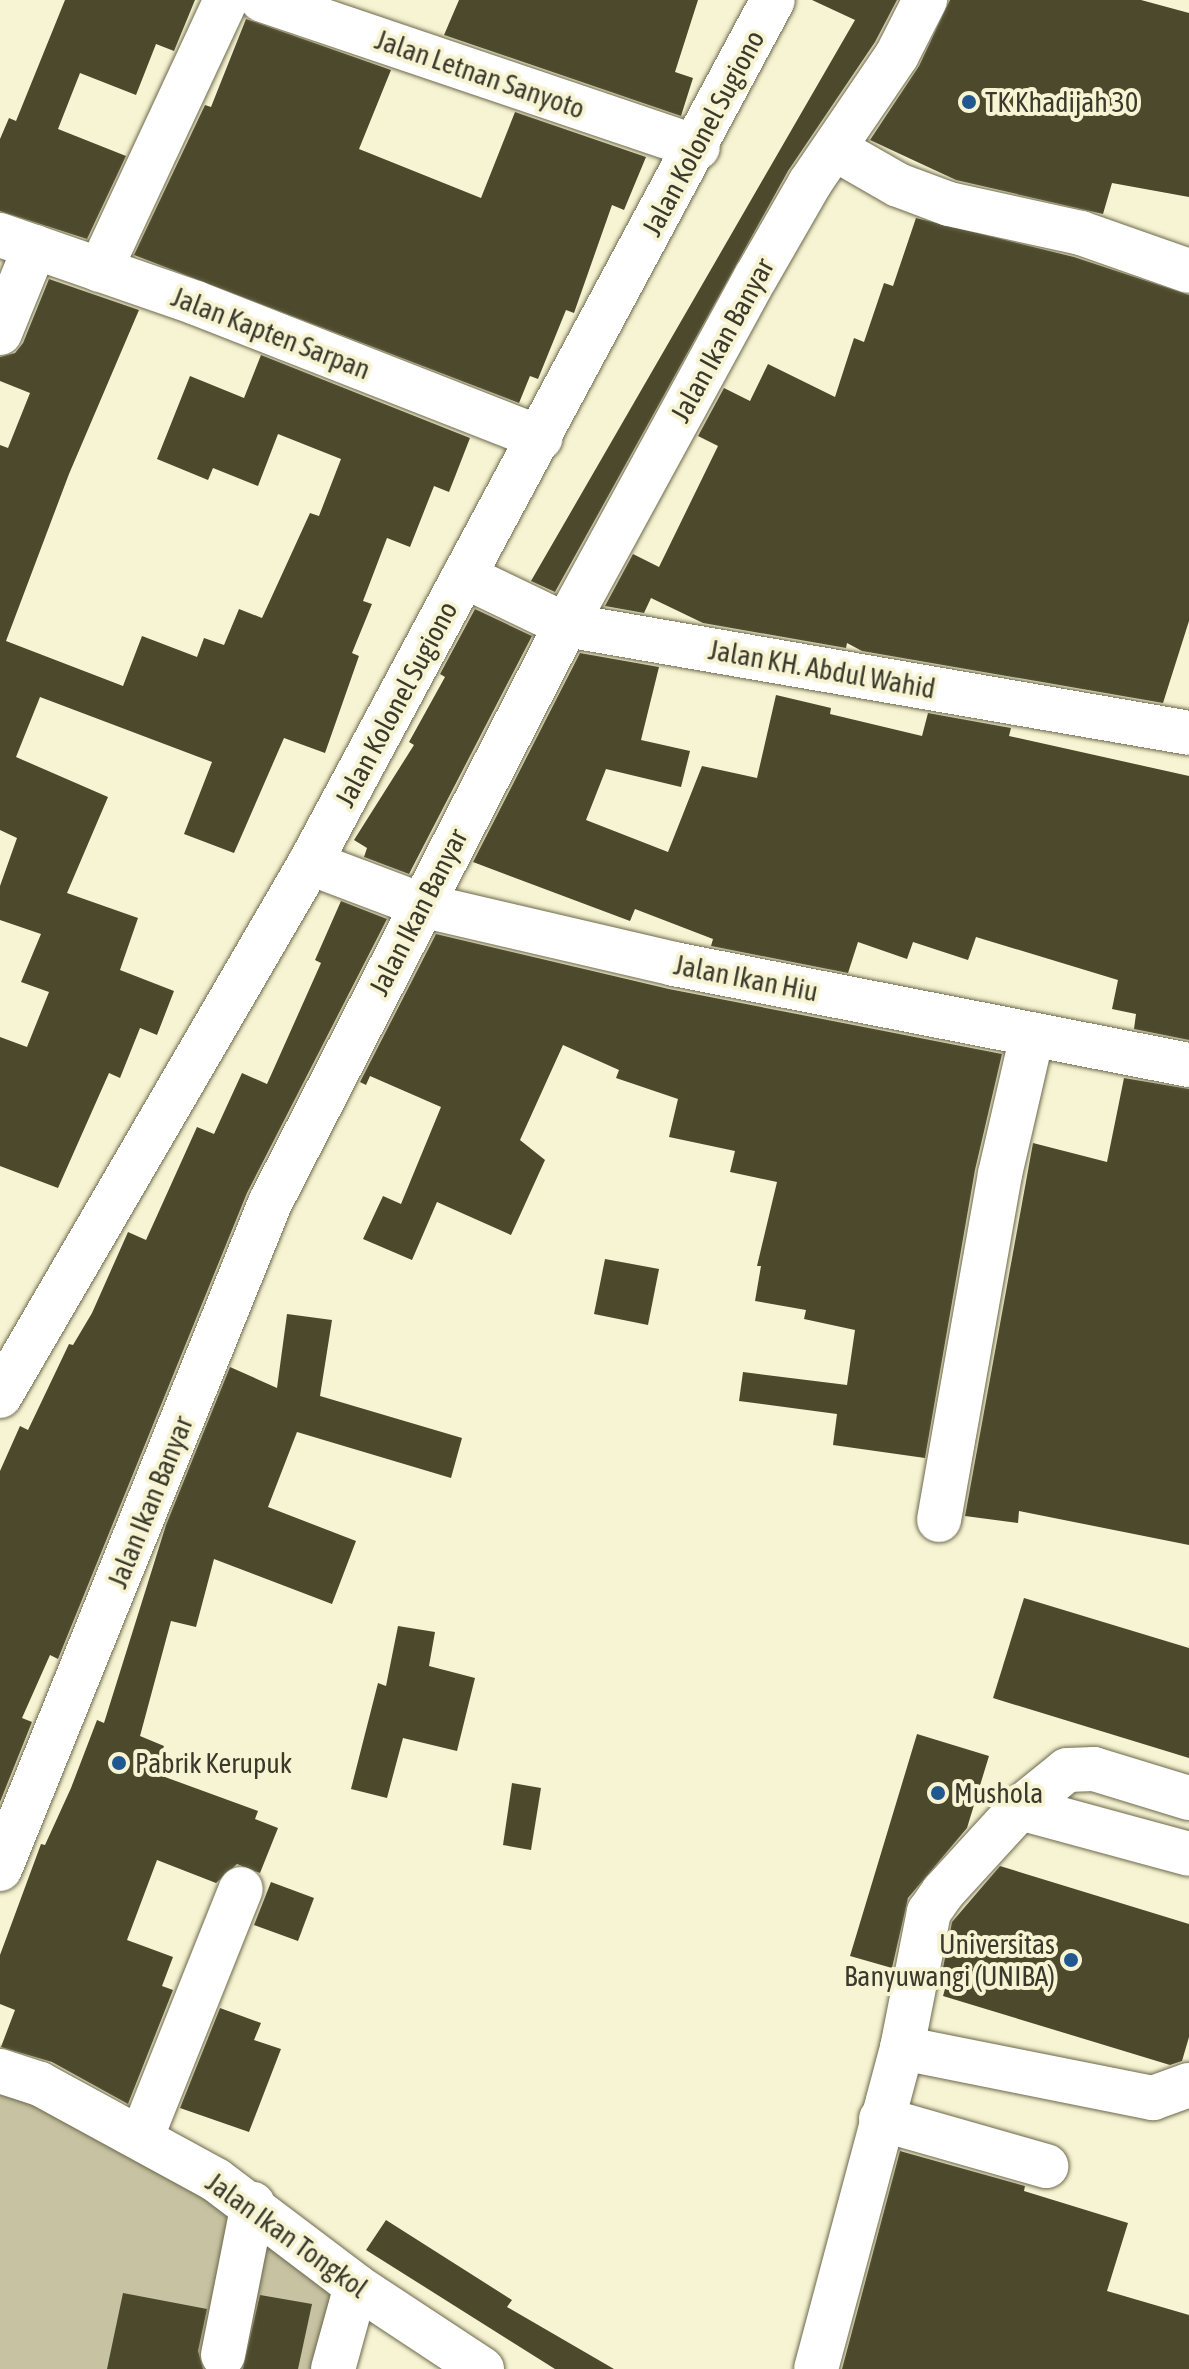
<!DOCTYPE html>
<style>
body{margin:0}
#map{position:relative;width:1189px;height:2369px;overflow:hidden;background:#f7f4d3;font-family:"Asap Condensed",sans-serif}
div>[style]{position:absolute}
.green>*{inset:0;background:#c6c2a2}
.building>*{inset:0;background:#4c492d}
.roads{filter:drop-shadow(0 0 2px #6c684c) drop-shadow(0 0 2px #6c684c)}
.minor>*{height:44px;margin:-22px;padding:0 22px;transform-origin:22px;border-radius:22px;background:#fff}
.major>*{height:44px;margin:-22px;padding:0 22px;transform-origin:22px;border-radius:22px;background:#fff}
.dots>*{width:22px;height:22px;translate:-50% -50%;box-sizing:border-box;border:4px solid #f7f4d3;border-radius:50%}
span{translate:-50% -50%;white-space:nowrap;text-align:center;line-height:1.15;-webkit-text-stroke:8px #f7f4d3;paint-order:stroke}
.street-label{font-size:28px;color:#3b392c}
.poi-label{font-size:28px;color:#3b392c}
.left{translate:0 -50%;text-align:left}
.right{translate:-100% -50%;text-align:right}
</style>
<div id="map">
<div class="green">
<div style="clip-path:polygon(0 2070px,356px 2286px,331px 2369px,0 2369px)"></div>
</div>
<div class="building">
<div style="clip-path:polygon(65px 0,195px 0,174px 51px,156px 44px,136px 95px,80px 73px,58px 129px,126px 156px,87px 239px,0 211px,0 139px,9px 118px,16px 121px)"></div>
<div style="clip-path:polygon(459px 0,698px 0,675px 72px,693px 78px,681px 116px,444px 35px)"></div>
<div style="clip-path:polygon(812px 0,897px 0,875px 42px,788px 171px,555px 592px,531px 581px,855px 20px)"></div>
<div style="clip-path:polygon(950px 0,1141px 0,1189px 13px,1189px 197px,1112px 183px,1103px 214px,956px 180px,870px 140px,919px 66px)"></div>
<div style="clip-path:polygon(246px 19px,391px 70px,359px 149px,481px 198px,515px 112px,646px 157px,624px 210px,612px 205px,574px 313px,566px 310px,538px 379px,530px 376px,519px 403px,134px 255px,205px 105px,211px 107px)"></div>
<div style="clip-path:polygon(916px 218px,1074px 257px,1189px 295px,1189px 621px,1163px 703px,862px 651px,847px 643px,846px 648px,703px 623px,651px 598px,644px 613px,605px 606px,633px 554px,659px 567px,718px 446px,698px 436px,724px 388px,750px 401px,768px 364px,835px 397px,854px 338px,864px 342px,884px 283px,893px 286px)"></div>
<div style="clip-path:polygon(49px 279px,139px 310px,69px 474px,6px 641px,123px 686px,142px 636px,197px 657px,204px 638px,224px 645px,239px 609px,262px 618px,310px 513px,319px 516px,341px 459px,278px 434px,258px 486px,213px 468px,208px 480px,157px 459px,190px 376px,244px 398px,261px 355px,470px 438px,449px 492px,434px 486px,410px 547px,387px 538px,363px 601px,372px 604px,352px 653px,359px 656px,325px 753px,284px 738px,234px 853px,184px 834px,212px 762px,40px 697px,16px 757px,108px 797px,67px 893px,138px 918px,120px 970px,174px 991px,157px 1035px,140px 1028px,120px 1078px,109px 1073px,58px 1188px,0 1166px,0 1037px,27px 1047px,49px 992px,21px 982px,41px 934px,0 920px,0 886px,17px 838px,0 830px,0 445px,8px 448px,30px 393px,0 381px,0 357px,15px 353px,23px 343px)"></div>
<div style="clip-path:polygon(475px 609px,532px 636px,409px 874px,364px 857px,367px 848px,354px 840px,414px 745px,409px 742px,445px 677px,440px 674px)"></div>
<div style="clip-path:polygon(580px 653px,659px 667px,641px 740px,690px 751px,681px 787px,606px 769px,586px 820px,668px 852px,702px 766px,757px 778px,776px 695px,831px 708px,830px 714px,922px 736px,928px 713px,1011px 728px,1009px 736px,1189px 776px,1189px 1040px,1134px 1029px,1136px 1014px,1112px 1009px,1118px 980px,976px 937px,968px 960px,913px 942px,907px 959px,858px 942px,848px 973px,711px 946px,713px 939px,635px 909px,630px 921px,473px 862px)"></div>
<div style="clip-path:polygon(341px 901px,387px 919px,247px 1193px,58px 1659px,50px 1655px,22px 1718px,32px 1722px,0 1802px,0 1471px,20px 1426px,28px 1430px,69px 1344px,73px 1345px,92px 1313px,128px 1232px,146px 1240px,197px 1127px,214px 1134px,242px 1073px,267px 1084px,321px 963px,315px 960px)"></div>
<div style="clip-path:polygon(436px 934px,669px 989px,1002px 1054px,975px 1170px,925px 1458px,833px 1445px,837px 1414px,739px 1401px,743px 1372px,847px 1385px,855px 1330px,804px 1319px,806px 1310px,755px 1301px,761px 1266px,757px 1266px,777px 1182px,730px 1172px,735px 1151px,669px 1137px,678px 1099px,616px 1078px,619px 1070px,563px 1045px,520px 1140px,545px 1160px,511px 1235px,437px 1202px,412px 1260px,363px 1239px,383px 1196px,401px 1204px,441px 1107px,370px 1076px,366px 1085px,360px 1082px)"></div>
<div style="clip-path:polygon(1124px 1078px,1189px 1089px,1189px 1545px,1019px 1511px,1018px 1523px,965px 1516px,1033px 1143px,1107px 1162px)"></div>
<div style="clip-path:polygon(605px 1259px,659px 1269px,648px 1325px,594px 1314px)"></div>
<div style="clip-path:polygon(287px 1314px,332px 1320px,320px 1396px,462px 1438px,451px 1478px,297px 1432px,268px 1507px,356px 1541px,332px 1604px,214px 1559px,196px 1627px,171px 1621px,140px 1736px,164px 1746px,154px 1773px,258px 1811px,255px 1819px,278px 1828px,260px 1873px,237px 1864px,216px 1883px,157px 1860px,127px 1940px,173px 1957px,162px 1986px,173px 1990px,128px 2104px,52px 2062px,1px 2047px,15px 2010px,0 2004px,0 1955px,41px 1844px,45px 1845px,71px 1788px,97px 1720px,104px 1723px,166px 1525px,230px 1367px,277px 1388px)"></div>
<div style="clip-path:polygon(1024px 1598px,1189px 1648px,1189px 1758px,993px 1698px)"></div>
<div style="clip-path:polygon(398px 1626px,435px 1632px,429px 1666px,475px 1678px,457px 1751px,403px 1738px,387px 1798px,351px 1789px,378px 1683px,386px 1686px)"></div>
<div style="clip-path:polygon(917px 1734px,989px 1756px,967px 1828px,908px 1898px,892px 1968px,850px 1956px)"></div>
<div style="clip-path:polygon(512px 1783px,541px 1788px,531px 1850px,503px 1845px)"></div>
<div style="clip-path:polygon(1000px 1866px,1189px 1924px,1189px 2037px,1182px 2061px,1170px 2065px,943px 1996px,946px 1985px,940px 1983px,952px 1922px)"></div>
<div style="clip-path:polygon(271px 1882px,314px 1898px,298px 1941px,254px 1925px)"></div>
<div style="clip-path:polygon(220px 2008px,261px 2023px,254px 2040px,281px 2049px,249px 2132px,180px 2108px)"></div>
<div style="clip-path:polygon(900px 2151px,1025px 2186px,1024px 2191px,1128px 2223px,1107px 2291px,1189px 2315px,1189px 2369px,842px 2369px)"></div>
<div style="clip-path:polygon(386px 2220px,512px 2300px,507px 2307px,614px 2369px,555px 2369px,366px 2250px)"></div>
<div style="clip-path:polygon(123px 2293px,207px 2309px,198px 2351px,203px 2369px,107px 2369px)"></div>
<div style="clip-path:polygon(260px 2295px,312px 2304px,298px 2369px,243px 2369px)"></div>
</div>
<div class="roads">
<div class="minor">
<div style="left:262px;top:0;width:460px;rotate:18.7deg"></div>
<div style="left:837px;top:150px;width:70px;rotate:29.8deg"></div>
<div style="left:898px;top:185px;width:54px;rotate:20.4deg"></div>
<div style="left:949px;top:204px;width:135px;rotate:12.4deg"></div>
<div style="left:1081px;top:233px;width:114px;rotate:19.4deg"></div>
<div style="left:0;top:235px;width:207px;rotate:19.1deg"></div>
<div style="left:196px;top:303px;width:370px;rotate:21.4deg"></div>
<div style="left:100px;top:270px;width:298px;rotate:-65deg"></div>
<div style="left:0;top:333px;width:93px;rotate:-67.9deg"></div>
<div style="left:464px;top:576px;width:113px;rotate:25.7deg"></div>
<div style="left:566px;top:625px;width:632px;rotate:9.83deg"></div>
<div style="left:310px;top:863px;width:119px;rotate:20.7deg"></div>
<div style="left:421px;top:905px;width:260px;rotate:13.1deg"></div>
<div style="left:674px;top:964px;width:525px;rotate:11.1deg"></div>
<div style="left:939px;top:1520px;width:351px;rotate:-80deg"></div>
<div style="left:1000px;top:1174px;width:143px;rotate:-77deg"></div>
<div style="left:1020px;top:1808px;width:175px;rotate:15.2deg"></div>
<div style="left:0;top:1869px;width:719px;rotate:-67.93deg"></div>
<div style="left:270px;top:1203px;width:649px;rotate:-62.88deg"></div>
<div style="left:566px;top:625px;width:396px;rotate:-61.4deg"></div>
<div style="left:756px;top:277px;width:108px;rotate:-60.1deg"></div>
<div style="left:810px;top:183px;width:155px;rotate:-55.8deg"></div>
<div style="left:897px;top:55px;width:62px;rotate:-63deg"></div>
<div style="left:902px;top:2048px;width:256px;rotate:11.3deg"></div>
<div style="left:1153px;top:2098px;width:38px;rotate:-20deg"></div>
<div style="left:0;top:2071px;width:42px;rotate:18deg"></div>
<div style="left:40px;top:2084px;width:200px;rotate:28.6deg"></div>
<div style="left:216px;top:2180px;width:176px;rotate:37.1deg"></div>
<div style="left:356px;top:2286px;width:151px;rotate:33.4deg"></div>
<div style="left:881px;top:2119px;width:172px;rotate:15.9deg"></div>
<div style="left:142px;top:2136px;width:266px;rotate:-68.2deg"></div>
<div style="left:223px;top:2355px;width:154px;rotate:-78.8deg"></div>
<div style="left:333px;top:2369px;width:86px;rotate:-74.5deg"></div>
<div style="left:816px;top:2369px;width:332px;rotate:-75deg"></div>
<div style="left:902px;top:2048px;width:139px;rotate:-78.8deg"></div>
<div style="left:929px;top:1912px;width:24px;rotate:-55deg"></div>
<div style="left:943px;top:1892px;width:114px;rotate:-47.5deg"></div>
<div style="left:1020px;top:1808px;width:60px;rotate:-39deg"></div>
<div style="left:1067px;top:1770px;width:27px;rotate:-2deg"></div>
<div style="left:1094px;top:1769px;width:99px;rotate:17deg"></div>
</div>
<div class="major">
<div style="left:0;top:1396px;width:617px;rotate:-59.82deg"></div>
<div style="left:310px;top:863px;width:979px;rotate:-61.79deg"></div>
</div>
</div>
<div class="dots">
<div style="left:969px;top:102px;background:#215890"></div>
<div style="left:119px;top:1763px;background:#215890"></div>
<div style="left:938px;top:1793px;background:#215890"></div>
<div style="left:1071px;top:1960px;background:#215890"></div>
</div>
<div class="street-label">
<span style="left:480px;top:74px;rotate:19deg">Jalan Letnan Sanyoto</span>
<span style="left:703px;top:133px;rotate:-62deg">Jalan Kolonel Sugiono</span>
<span style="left:271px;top:333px;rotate:21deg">Jalan Kapten Sarpan</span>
<span style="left:722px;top:340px;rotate:-61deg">Jalan Ikan Banyar</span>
<span style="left:822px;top:669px;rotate:10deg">Jalan KH. Abdul Wahid</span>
<span style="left:396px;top:704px;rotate:-62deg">Jalan Kolonel Sugiono</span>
<span style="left:418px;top:912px;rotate:-63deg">Jalan Ikan Banyar</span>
<span style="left:746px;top:978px;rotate:11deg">Jalan Ikan Hiu</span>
<span style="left:150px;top:1502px;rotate:-68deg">Jalan Ikan Banyar</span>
<span style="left:287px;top:2235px;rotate:36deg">Jalan Ikan Tongkol</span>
</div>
<div class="poi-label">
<span class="left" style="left:985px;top:102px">TK Khadijah 30</span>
<span class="left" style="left:135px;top:1763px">Pabrik Kerupuk</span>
<span class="left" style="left:954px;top:1793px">Mushola</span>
<span class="right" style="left:1055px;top:1960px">Universitas<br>Banyuwangi (UNIBA)</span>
</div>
</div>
